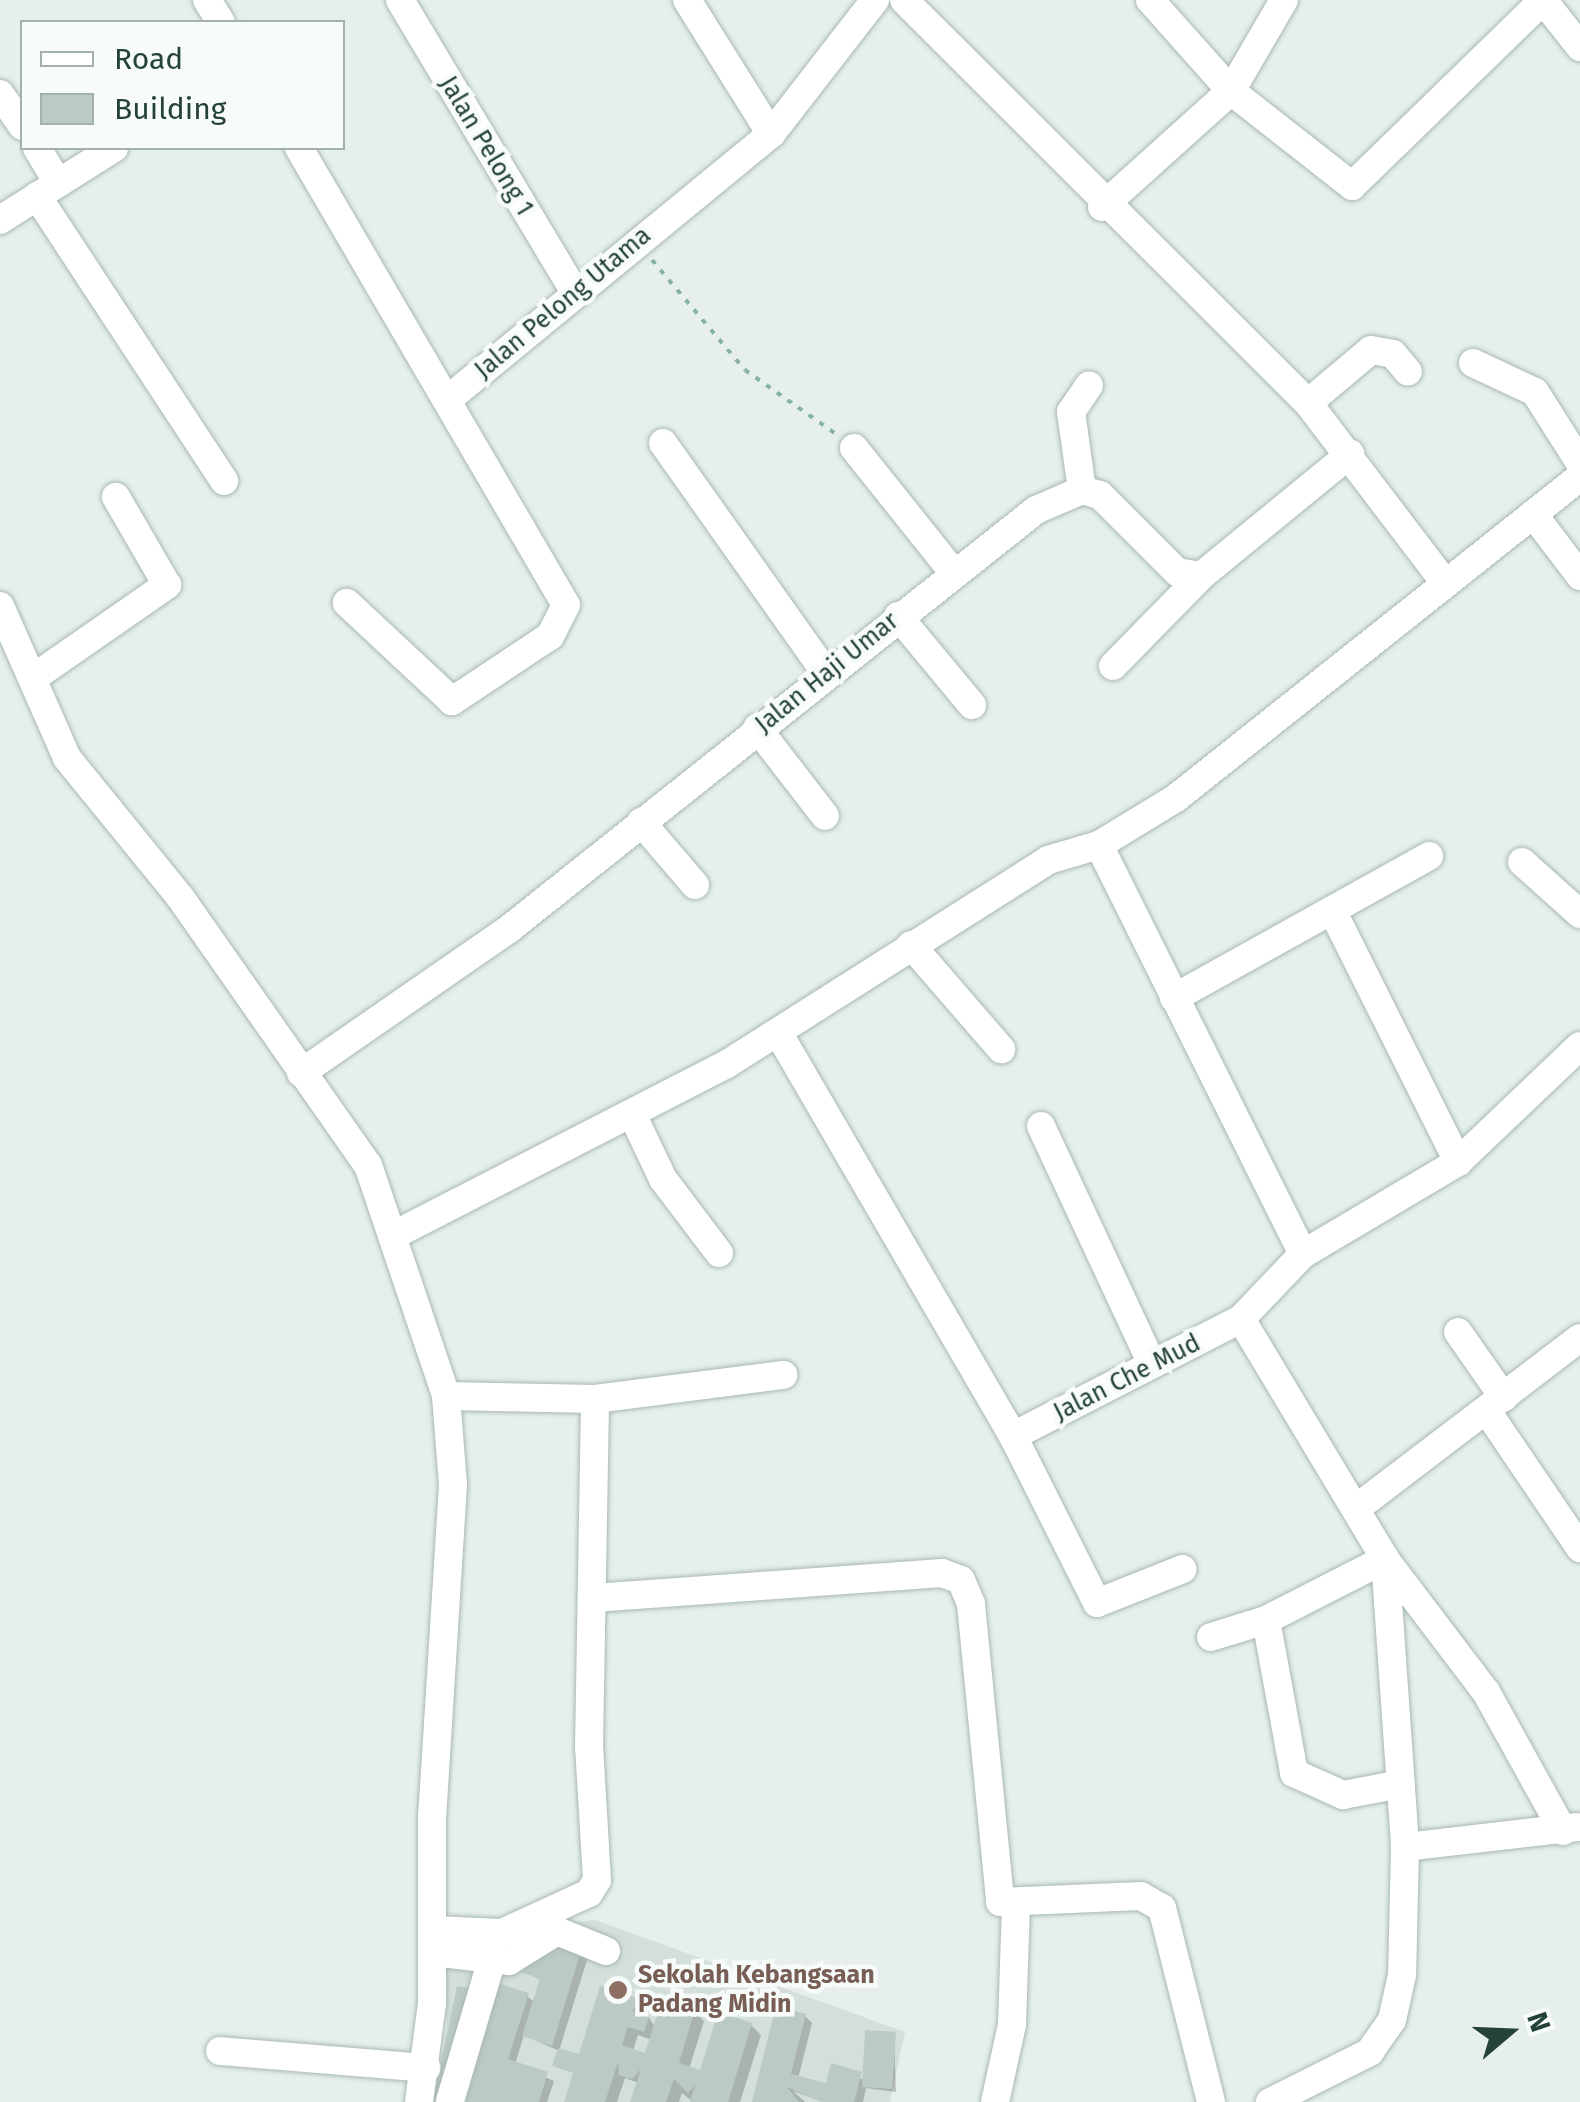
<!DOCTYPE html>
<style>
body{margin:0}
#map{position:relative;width:1580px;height:2102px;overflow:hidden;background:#e6efeb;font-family:"Fira Sans",sans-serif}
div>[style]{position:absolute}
.built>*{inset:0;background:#d4dfda}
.shadow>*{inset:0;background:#0003}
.building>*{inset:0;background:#bbcac4}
.path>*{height:4px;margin-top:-2px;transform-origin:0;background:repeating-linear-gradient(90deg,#86b3a5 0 5px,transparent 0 13px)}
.roads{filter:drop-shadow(0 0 2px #a8b8b2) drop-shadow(0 0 2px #a8b8b2)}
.minor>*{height:28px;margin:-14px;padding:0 14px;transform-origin:14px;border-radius:14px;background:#fff}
.dots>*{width:28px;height:28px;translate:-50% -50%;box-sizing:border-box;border:5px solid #f7fbf9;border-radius:50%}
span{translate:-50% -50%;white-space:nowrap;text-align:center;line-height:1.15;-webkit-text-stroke:9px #f7fbf9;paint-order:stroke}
.street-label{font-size:25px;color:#24423a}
.education-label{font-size:25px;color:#785e54;font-weight:700}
.left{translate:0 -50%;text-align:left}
.legend{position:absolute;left:20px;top:20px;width:325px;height:130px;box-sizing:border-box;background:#f7fbf9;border:2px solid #a3b1ad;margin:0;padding:12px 18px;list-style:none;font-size:30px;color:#24423a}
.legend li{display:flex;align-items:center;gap:20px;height:50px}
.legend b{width:50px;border:2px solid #a3b1ad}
.north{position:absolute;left:1460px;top:1982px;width:100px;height:100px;-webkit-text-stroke:8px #f7fbf9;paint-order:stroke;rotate:71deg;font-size:28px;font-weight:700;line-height:40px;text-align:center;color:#24423a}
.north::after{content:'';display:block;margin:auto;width:35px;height:45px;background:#24423a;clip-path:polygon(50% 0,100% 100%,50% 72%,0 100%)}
</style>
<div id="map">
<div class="built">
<div style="clip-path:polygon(595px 1920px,905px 2032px,890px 2102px,432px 2102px,447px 2027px,446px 1943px,513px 1952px,543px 1925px)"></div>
</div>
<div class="shadow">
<div style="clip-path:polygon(evenodd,580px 1953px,587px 1960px,559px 2051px,580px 2058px,636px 2000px,656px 2028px,694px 2011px,704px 2021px,689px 2069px,699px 2072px,751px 2025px,761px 2035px,740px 2102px,693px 2102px,682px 2093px,679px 2102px,633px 2102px,639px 2083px,625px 2078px,617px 2102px,566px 2102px,576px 2073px,559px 2051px,524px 2035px,515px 2064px,554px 2081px,547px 2102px,463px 2102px,527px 1996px,535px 2003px,542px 1980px,525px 1972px,580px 1953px,638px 2035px,652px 2040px,647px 2058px,633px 2051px,638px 2035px)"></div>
<div style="clip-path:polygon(805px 2016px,812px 2023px,798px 2079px,827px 2086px,865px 2078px,894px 2034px,896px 2092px,866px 2088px,863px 2102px,823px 2102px,793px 2091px,805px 2102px,755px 2102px)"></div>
</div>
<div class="building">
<div style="clip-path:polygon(552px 1941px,581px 1951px,552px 2046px,522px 2036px,540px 1978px,522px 1973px,529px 1950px,547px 1956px)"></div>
<div style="clip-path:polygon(497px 1983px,529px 1993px,508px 2059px,548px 2072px,539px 2102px,461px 2102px)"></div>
<div style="clip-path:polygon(457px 1986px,469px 1988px,445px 2102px,433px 2102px)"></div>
<div style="clip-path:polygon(600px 1986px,637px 1998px,633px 2012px,649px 2017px,644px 2032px,628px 2027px,622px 2045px,645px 2053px,662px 1999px,695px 2009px,679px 2063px,700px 2070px,718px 2012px,752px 2023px,728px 2102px,690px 2102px,695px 2085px,688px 2093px,674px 2079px,666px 2102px,630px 2102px,641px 2069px,632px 2079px,619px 2075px,618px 2062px,605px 2102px,564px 2102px,573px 2073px,552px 2066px,558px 2048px,579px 2054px)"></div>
<div style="clip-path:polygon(742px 1989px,764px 1995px,760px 2010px,738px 2004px)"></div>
<div style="clip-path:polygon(776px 2006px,806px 2014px,791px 2074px,826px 2083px,831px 2063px,862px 2072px,854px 2102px,821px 2102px,787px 2087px,799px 2102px,752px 2102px)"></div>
<div style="clip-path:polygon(865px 2030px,896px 2032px,892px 2089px,862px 2087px)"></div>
</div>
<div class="path">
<div style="left:652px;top:260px;width:144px;rotate:49.8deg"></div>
<div style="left:745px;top:370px;width:111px;rotate:35.1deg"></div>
</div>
<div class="roads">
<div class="minor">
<div style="left:207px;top:0;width:26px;rotate:58deg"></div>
<div style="left:400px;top:0;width:339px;rotate:59.1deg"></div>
<div style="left:687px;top:0;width:158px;rotate:57.9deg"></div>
<div style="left:904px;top:0;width:571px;rotate:44.93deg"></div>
<div style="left:1308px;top:403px;width:223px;rotate:52.7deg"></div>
<div style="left:1150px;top:0;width:122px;rotate:48.3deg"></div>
<div style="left:1231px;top:91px;width:154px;rotate:38.1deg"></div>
<div style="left:1352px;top:186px;width:267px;rotate:-44.2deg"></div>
<div style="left:1543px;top:0;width:60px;rotate:51.8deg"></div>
<div style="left:0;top:94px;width:39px;rotate:55deg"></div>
<div style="left:37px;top:148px;width:41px;rotate:59deg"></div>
<div style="left:299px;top:148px;width:529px;rotate:59.7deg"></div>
<div style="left:566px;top:605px;width:35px;rotate:117deg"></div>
<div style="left:550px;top:636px;width:118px;rotate:146.4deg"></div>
<div style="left:452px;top:701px;width:144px;rotate:-137deg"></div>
<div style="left:37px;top:196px;width:341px;rotate:56.7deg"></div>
<div style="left:1102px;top:207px;width:173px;rotate:-42deg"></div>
<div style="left:1231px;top:91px;width:105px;rotate:-59.8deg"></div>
<div style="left:0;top:220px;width:135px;rotate:-32.3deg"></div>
<div style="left:1473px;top:363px;width:68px;rotate:25.1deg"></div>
<div style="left:1535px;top:392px;width:84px;rotate:57.6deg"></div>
<div style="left:452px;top:396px;width:413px;rotate:-39.4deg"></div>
<div style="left:771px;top:134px;width:170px;rotate:-52.2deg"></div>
<div style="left:1308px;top:403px;width:82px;rotate:-40.1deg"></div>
<div style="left:1371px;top:350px;width:22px;rotate:10deg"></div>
<div style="left:1393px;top:354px;width:23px;rotate:50deg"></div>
<div style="left:663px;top:443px;width:282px;rotate:54.7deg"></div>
<div style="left:854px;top:448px;width:159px;rotate:51.4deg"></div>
<div style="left:1082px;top:490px;width:79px;rotate:-98deg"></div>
<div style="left:1071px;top:412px;width:32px;rotate:-56deg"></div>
<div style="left:1533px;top:514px;width:78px;rotate:52.8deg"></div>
<div style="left:0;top:606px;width:166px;rotate:66.2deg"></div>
<div style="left:67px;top:758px;width:179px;rotate:50.9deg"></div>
<div style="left:180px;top:897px;width:327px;rotate:55deg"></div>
<div style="left:368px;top:1165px;width:244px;rotate:71.3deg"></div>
<div style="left:446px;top:1396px;width:89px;rotate:85.5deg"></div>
<div style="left:453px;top:1485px;width:331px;rotate:93.6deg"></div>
<div style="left:432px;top:1815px;width:188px;rotate:90deg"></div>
<div style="left:432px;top:2003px;width:100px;rotate:97.5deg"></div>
<div style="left:898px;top:616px;width:116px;rotate:50.3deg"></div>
<div style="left:1113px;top:666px;width:126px;rotate:-45.6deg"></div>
<div style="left:36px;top:676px;width:160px;rotate:-34.8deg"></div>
<div style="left:167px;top:585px;width:102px;rotate:-120.1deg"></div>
<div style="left:757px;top:728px;width:111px;rotate:52.3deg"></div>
<div style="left:641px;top:822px;width:83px;rotate:49.4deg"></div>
<div style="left:1099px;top:845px;width:457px;rotate:63.5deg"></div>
<div style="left:1522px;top:862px;width:78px;rotate:41.9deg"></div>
<div style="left:1332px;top:910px;width:282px;rotate:63.4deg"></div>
<div style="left:911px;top:945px;width:138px;rotate:49.1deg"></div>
<div style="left:1174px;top:998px;width:292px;rotate:-29.1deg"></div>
<div style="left:779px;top:1034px;width:465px;rotate:59.8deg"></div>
<div style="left:1013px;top:1436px;width:187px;rotate:63.3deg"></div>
<div style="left:1097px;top:1603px;width:92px;rotate:-21.6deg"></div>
<div style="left:301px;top:1073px;width:253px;rotate:-34.7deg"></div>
<div style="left:509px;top:929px;width:673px;rotate:-38.49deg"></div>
<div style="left:1036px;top:510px;width:50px;rotate:-23.5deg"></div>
<div style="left:1082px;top:490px;width:19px;rotate:16deg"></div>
<div style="left:1100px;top:495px;width:109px;rotate:45deg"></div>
<div style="left:1177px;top:572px;width:24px;rotate:9deg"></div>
<div style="left:1201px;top:576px;width:193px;rotate:-39.3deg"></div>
<div style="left:633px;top:1116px;width:70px;rotate:64.5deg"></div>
<div style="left:663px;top:1179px;width:93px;rotate:52.9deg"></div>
<div style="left:1041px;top:1126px;width:260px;rotate:65deg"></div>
<div style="left:396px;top:1234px;width:372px;rotate:-27.2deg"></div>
<div style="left:727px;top:1064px;width:380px;rotate:-32.4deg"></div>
<div style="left:1048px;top:860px;width:53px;rotate:-16.4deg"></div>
<div style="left:1099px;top:845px;width:90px;rotate:-31.4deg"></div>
<div style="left:1176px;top:798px;width:516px;rotate:-38.47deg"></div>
<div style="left:1241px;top:1319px;width:280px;rotate:59deg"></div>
<div style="left:1385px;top:1559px;width:167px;rotate:52.8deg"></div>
<div style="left:1486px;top:1692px;width:159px;rotate:61deg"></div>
<div style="left:1458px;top:1332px;width:80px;rotate:55.1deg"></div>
<div style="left:446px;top:1396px;width:149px;rotate:1.2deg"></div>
<div style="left:595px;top:1399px;width:190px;rotate:-7.3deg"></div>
<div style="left:1487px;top:1411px;width:166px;rotate:55.8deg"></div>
<div style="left:1013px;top:1436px;width:256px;rotate:-27.2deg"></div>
<div style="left:1241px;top:1319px;width:90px;rotate:-46.4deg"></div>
<div style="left:1303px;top:1254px;width:180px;rotate:-30.7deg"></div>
<div style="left:1458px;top:1162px;width:168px;rotate:-43.6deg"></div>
<div style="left:1358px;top:1507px;width:279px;rotate:-37.3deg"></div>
<div style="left:594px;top:1598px;width:349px;rotate:-4.1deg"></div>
<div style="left:942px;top:1573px;width:20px;rotate:20deg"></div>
<div style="left:961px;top:1580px;width:26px;rotate:67deg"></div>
<div style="left:971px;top:1604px;width:299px;rotate:84.4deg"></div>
<div style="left:1000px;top:1902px;width:141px;rotate:-2.4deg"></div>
<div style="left:1141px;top:1896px;width:24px;rotate:30deg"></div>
<div style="left:1162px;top:1908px;width:200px;rotate:75.8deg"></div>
<div style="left:1266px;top:1620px;width:156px;rotate:79.6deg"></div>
<div style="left:1294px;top:1773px;width:54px;rotate:24.2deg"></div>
<div style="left:1343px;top:1795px;width:59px;rotate:-10.7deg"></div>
<div style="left:1211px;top:1637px;width:58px;rotate:-17.2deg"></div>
<div style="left:1266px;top:1620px;width:134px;rotate:-27.1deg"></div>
<div style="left:1385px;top:1559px;width:289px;rotate:86deg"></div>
<div style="left:1405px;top:1847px;width:128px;rotate:91.3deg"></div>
<div style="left:1402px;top:1975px;width:46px;rotate:102.5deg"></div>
<div style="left:1392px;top:2020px;width:39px;rotate:125deg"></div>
<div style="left:1370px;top:2052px;width:112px;rotate:153.4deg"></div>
<div style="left:1405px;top:1847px;width:173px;rotate:-6.6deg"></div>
<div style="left:433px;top:1930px;width:69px;rotate:2.5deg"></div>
<div style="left:502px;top:1933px;width:96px;rotate:-24.7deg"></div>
<div style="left:589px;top:1893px;width:15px;rotate:-58deg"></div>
<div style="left:597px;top:1880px;width:133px;rotate:-93.4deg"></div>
<div style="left:589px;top:1747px;width:348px;rotate:-89deg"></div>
<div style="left:433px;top:1952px;width:77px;rotate:6.8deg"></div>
<div style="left:509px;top:1961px;width:57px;rotate:-32deg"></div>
<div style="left:557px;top:1931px;width:53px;rotate:22.2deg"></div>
<div style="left:220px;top:2051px;width:207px;rotate:4.7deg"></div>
<div style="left:450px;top:2101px;width:148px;rotate:-73.5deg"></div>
<div style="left:995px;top:2102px;width:79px;rotate:-77.6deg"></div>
<div style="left:1012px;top:2025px;width:123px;rotate:-88.1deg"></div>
</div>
</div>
<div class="dots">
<div style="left:618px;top:1990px;background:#8d6e63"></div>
</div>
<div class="street-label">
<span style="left:486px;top:146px;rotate:59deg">Jalan Pelong 1</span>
<span style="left:563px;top:303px;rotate:-40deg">Jalan Pelong Utama</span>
<span style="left:827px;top:673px;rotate:-39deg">Jalan Haji Umar</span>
<span style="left:1127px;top:1378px;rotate:-27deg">Jalan Che Mud</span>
</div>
<div class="education-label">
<span class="left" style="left:638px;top:1990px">Sekolah Kebangsaan<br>Padang Midin</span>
</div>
<ul class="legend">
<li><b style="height:12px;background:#fff"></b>Road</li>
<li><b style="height:28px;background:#bbcac4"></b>Building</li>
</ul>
<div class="north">N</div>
</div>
